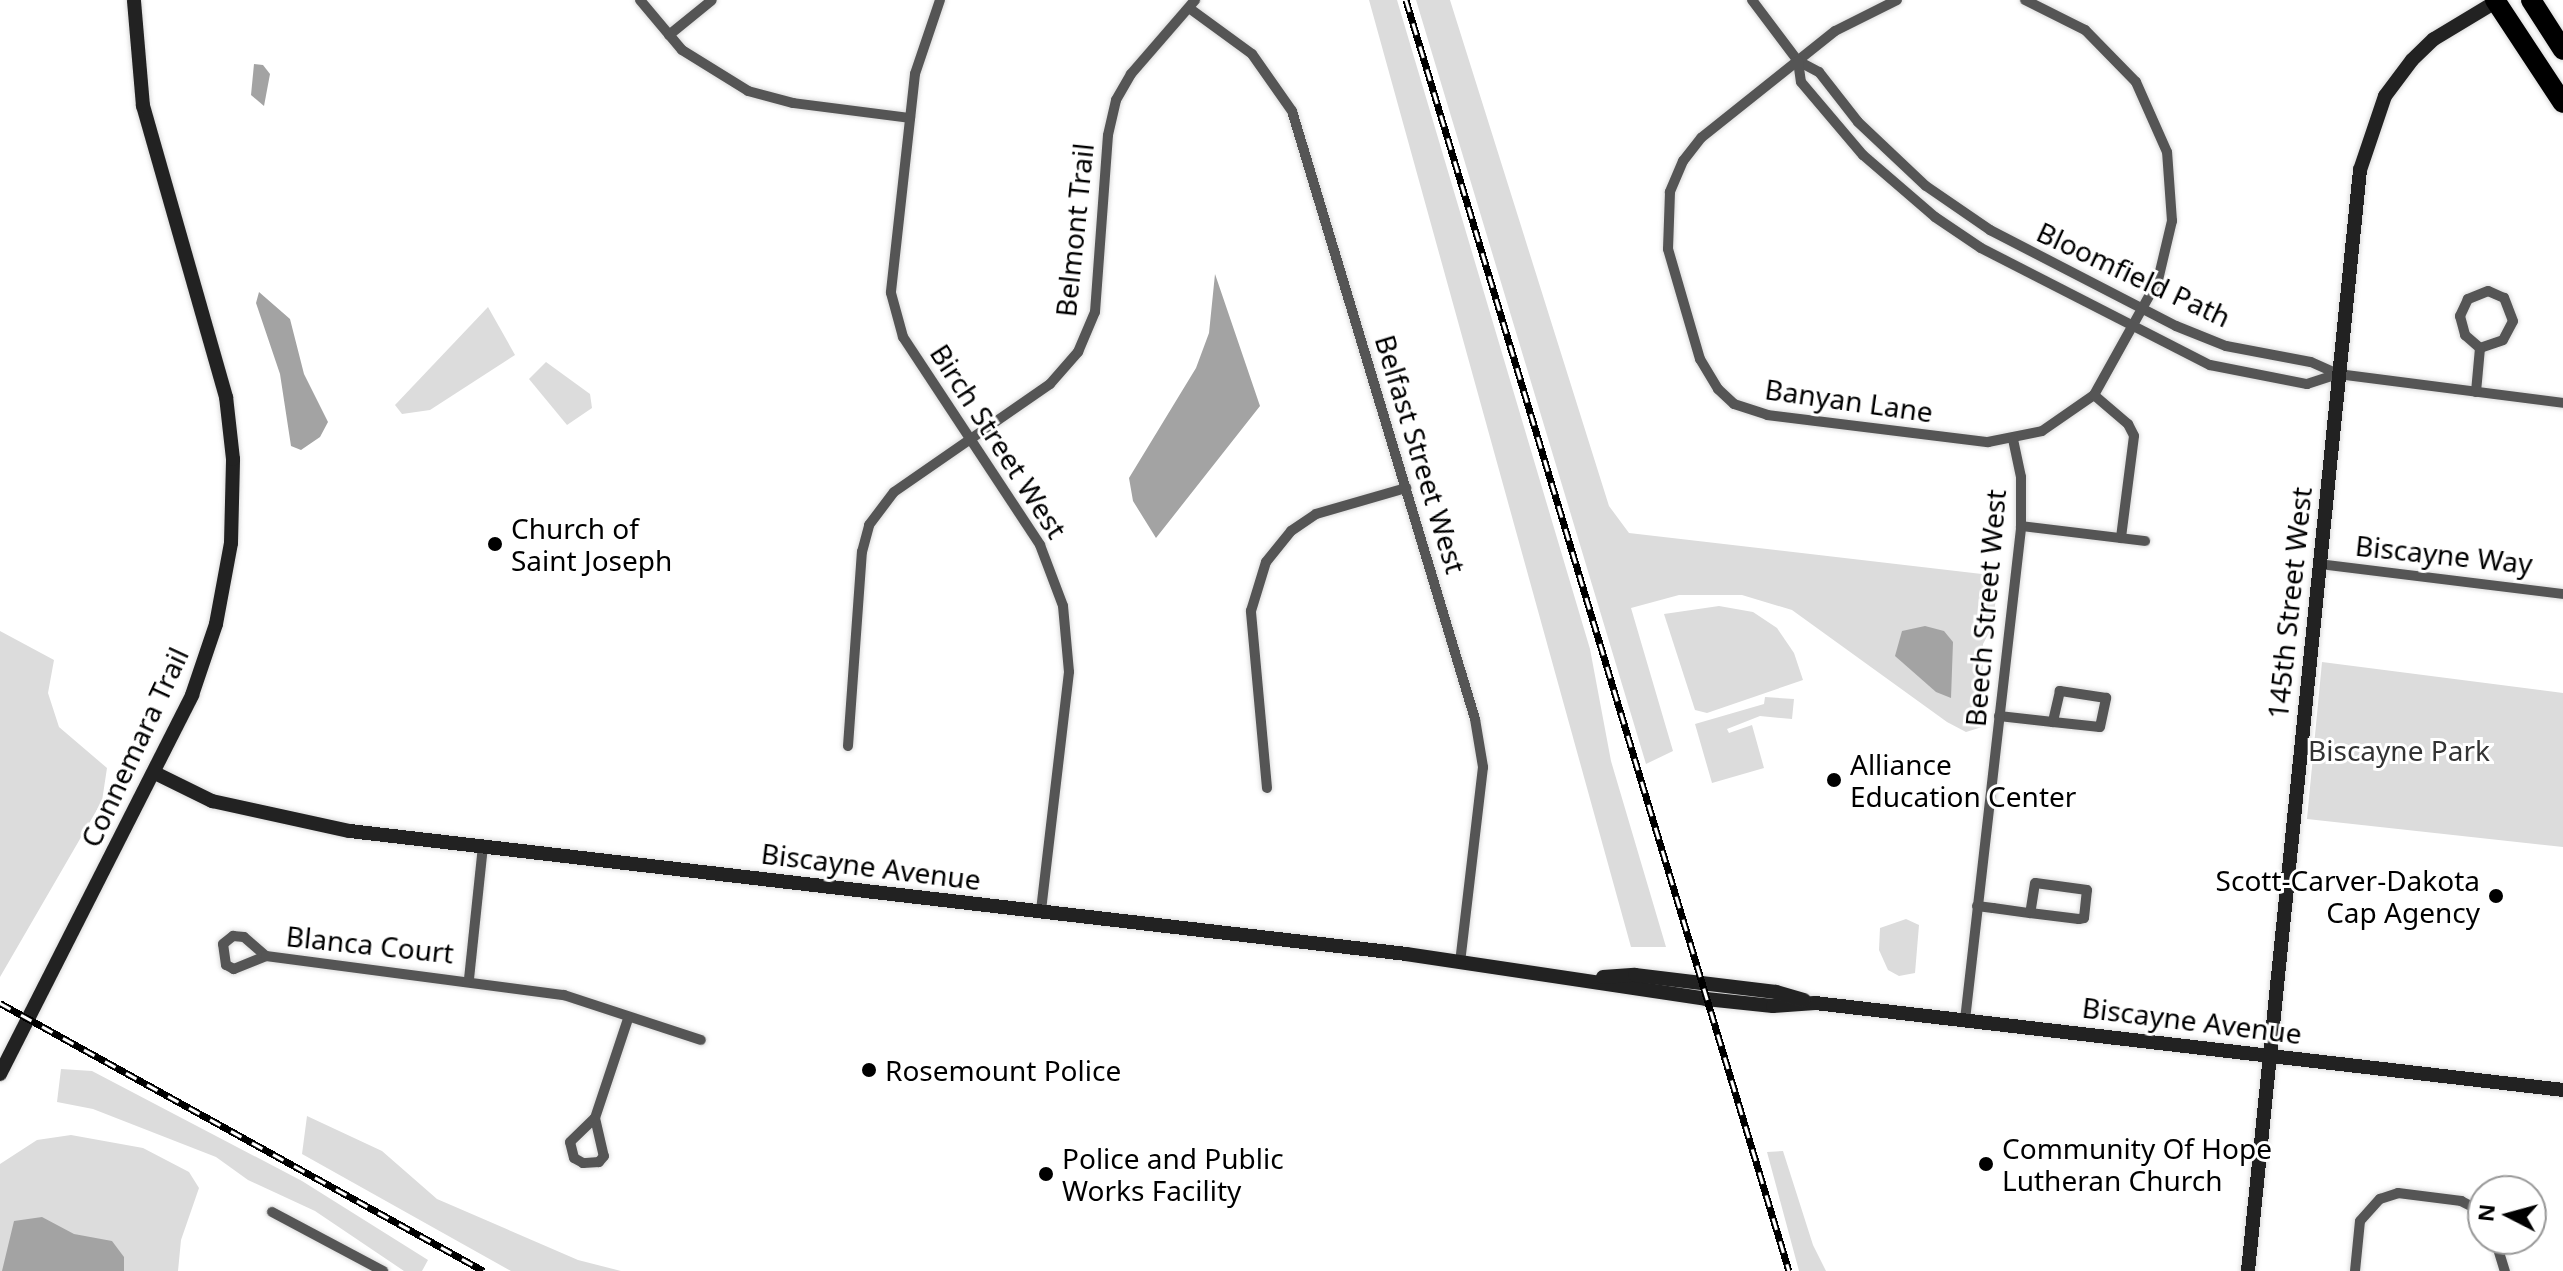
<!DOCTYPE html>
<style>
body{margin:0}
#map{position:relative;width:2563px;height:1271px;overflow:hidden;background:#fff;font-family:"Noto Sans",sans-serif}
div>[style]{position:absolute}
.green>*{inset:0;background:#dcdcdc}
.water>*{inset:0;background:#a3a3a3}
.roads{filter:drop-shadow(0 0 2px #dbdbdb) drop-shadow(0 0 2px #dbdbdb)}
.street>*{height:10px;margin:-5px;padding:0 5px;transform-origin:5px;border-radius:5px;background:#555}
.secondary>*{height:14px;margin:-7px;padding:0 7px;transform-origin:7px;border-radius:7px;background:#222}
.highway>*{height:20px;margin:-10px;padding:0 10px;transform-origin:10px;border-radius:10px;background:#000}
.rail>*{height:7px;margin-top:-3.5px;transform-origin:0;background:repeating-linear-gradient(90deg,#fff 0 12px,#000 0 24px);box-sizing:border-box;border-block:2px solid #000}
.dots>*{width:22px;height:22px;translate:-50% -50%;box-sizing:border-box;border:4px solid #fff;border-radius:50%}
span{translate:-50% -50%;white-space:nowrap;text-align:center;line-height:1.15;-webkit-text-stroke:6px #fff;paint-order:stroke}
.street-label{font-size:28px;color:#000}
.poi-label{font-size:28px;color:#000}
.left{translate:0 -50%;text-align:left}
.right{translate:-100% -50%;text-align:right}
.park-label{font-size:28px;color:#333}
.north{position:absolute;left:2467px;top:1175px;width:80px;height:80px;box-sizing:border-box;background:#fff;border:2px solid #999;border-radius:50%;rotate:276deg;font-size:22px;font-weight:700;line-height:32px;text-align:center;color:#000}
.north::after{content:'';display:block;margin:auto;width:28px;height:36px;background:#000;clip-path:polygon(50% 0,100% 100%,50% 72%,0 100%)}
</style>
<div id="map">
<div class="green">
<div style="clip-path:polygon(1369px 0,1397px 0,1590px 649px,1611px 761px,1666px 947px,1631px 947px)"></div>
<div style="clip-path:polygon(1416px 0,1450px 0,1609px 506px,1629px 533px,1999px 576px,1992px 627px,1983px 644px,1982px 727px,1966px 732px,1947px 722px,1792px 610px,1742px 595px,1679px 595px,1631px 608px,1673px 751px,1646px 764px)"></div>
<div style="clip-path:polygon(488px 307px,515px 355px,430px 410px,402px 414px,395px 405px)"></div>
<div style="clip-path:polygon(546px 362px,590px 394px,592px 408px,567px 425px,529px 379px)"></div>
<div style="clip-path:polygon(1719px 606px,1753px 612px,1777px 628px,1794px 653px,1803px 680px,1707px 713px,1695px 710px,1664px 614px)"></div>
<div style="clip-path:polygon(0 631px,54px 660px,48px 693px,59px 727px,107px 768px,102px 801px,0 977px)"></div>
<div style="clip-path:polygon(2322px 662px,2563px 693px,2563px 847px,2307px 819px)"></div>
<div style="clip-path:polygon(1765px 697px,1794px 699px,1792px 719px,1760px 716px,1727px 729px,1729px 733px,1752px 725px,1764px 768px,1712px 783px,1695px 724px,1764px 704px)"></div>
<div style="clip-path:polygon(1906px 919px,1919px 925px,1915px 973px,1899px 976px,1888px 970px,1879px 950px,1880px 928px)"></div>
<div style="clip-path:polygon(61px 1069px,92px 1071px,302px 1181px,428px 1260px,422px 1271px,404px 1271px,315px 1211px,248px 1180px,216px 1157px,93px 1109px,57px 1102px)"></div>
<div style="clip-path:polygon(307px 1116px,382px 1151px,437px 1199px,578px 1260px,621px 1271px,511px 1271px,302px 1154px)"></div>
<div style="clip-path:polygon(71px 1135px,143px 1148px,189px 1172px,199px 1188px,181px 1240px,178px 1271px,0 1271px,0 1164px,37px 1140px)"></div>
<div style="clip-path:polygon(1783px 1151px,1813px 1245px,1826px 1271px,1799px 1271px,1767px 1152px)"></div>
</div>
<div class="water">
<div style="clip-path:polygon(254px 64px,263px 65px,270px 74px,264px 106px,251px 95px)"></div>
<div style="clip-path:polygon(1215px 274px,1260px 406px,1156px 538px,1133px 501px,1129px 478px,1196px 368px,1209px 333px)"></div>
<div style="clip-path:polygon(259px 292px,290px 319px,304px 374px,328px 422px,320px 437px,301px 450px,291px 446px,280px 374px,256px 303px)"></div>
<div style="clip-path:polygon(1925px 626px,1944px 631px,1953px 642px,1951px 698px,1936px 692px,1895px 656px,1902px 631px)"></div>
<div style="clip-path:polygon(42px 1217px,74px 1234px,112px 1241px,124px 1257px,124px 1271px,2px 1271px,14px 1221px)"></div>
</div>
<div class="roads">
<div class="street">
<div style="left:640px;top:0;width:65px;rotate:50deg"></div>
<div style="left:682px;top:50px;width:78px;rotate:31.8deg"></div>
<div style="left:748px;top:91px;width:47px;rotate:14.9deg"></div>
<div style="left:793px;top:103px;width:118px;rotate:7.3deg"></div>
<div style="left:940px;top:0;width:78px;rotate:108.7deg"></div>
<div style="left:915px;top:74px;width:220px;rotate:96.3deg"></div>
<div style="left:891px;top:293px;width:46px;rotate:74.7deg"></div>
<div style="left:903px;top:337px;width:249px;rotate:56.6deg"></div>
<div style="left:1040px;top:545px;width:65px;rotate:69.3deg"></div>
<div style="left:1063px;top:606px;width:66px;rotate:84.8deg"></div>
<div style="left:1069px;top:672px;width:242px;rotate:96.7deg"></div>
<div style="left:1752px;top:0;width:76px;rotate:53deg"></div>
<div style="left:1798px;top:61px;width:24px;rotate:28deg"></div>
<div style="left:1819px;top:72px;width:63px;rotate:52deg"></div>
<div style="left:1858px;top:122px;width:93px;rotate:43.3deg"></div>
<div style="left:1926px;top:186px;width:78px;rotate:34.5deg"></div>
<div style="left:1990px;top:230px;width:209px;rotate:27.3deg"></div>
<div style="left:2176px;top:326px;width:54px;rotate:21.8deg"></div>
<div style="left:2226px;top:346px;width:86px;rotate:10.7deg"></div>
<div style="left:2311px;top:362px;width:30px;rotate:24deg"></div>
<div style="left:2338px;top:374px;width:227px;rotate:7.3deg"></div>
<div style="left:1897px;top:0;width:69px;rotate:153.4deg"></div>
<div style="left:1835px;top:31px;width:171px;rotate:141.4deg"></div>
<div style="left:1701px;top:138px;width:29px;rotate:128deg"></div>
<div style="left:1683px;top:161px;width:34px;rotate:113deg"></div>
<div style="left:1670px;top:192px;width:57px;rotate:92deg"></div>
<div style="left:1668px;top:249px;width:115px;rotate:73.8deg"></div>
<div style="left:1700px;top:359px;width:35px;rotate:59deg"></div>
<div style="left:1718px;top:389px;width:22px;rotate:43deg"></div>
<div style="left:1734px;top:404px;width:35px;rotate:18deg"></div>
<div style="left:1767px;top:415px;width:223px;rotate:7deg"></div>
<div style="left:1988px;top:442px;width:55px;rotate:-11.5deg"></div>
<div style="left:2042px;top:431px;width:63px;rotate:-34.7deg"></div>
<div style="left:2094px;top:395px;width:132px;rotate:-60.9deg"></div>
<div style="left:2158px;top:280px;width:61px;rotate:-76.7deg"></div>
<div style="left:2172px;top:221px;width:69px;rotate:-94.1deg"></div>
<div style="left:2167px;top:152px;width:77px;rotate:-113.9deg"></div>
<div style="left:2136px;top:82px;width:73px;rotate:-134.4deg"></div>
<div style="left:2085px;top:30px;width:67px;rotate:-153.4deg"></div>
<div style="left:1189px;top:8px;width:78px;rotate:36.1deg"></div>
<div style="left:1252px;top:54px;width:70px;rotate:54.9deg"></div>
<div style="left:1292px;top:111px;width:635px;rotate:73.25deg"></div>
<div style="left:1475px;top:719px;width:49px;rotate:80.5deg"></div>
<div style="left:1483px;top:767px;width:196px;rotate:96.7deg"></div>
<div style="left:669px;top:35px;width:55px;rotate:-39.1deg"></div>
<div style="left:1798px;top:61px;width:21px;rotate:82deg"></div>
<div style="left:1801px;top:82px;width:96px;rotate:49.7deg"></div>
<div style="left:1863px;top:155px;width:95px;rotate:40.7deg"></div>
<div style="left:1935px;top:217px;width:55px;rotate:34deg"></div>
<div style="left:1981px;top:248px;width:257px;rotate:27.1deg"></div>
<div style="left:2210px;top:365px;width:99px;rotate:11.1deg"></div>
<div style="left:2307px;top:384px;width:33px;rotate:-18deg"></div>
<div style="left:2476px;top:392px;width:44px;rotate:-84.8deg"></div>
<div style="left:2480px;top:348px;width:24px;rotate:-19deg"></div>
<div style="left:2503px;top:340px;width:21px;rotate:-62deg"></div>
<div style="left:2513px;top:321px;width:25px;rotate:-111deg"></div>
<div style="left:2504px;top:298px;width:17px;rotate:-156deg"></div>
<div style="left:2488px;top:291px;width:22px;rotate:158deg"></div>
<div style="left:2468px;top:299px;width:19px;rotate:115deg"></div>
<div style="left:2460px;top:316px;width:20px;rotate:75deg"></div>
<div style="left:2465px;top:335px;width:20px;rotate:41deg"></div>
<div style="left:2094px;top:395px;width:45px;rotate:40.5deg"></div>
<div style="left:2128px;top:424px;width:13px;rotate:63deg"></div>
<div style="left:2134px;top:436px;width:103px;rotate:97.3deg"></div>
<div style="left:2021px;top:526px;width:125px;rotate:6.9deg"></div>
<div style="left:2319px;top:564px;width:246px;rotate:7deg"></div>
<div style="left:1999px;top:716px;width:54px;rotate:6.3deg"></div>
<div style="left:2053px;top:722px;width:47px;rotate:6.1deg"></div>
<div style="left:2100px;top:727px;width:30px;rotate:-78deg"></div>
<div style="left:2106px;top:698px;width:47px;rotate:-171.3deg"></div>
<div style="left:2060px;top:691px;width:32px;rotate:103deg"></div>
<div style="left:848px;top:746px;width:195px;rotate:-85.9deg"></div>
<div style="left:862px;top:552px;width:28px;rotate:-75deg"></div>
<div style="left:869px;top:525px;width:41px;rotate:-52.9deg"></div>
<div style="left:894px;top:492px;width:190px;rotate:-34.7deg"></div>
<div style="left:1050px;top:384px;width:43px;rotate:-48.8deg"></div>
<div style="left:1078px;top:352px;width:43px;rotate:-67deg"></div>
<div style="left:1095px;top:312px;width:177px;rotate:-85.8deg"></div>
<div style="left:1108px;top:135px;width:36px;rotate:-77deg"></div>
<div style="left:1116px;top:100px;width:30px;rotate:-60deg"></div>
<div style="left:1131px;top:74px;width:98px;rotate:-49.1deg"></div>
<div style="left:1267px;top:788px;width:178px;rotate:-95.2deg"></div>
<div style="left:1251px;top:611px;width:51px;rotate:-73deg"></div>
<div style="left:1266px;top:562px;width:40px;rotate:-51deg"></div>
<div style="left:1291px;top:531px;width:30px;rotate:-34deg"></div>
<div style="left:1316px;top:514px;width:94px;rotate:-16.1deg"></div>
<div style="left:1977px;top:906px;width:16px;rotate:7deg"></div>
<div style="left:1993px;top:908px;width:37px;rotate:8deg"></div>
<div style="left:2030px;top:913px;width:49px;rotate:7deg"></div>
<div style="left:2079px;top:919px;width:5px;rotate:-11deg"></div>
<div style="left:2084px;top:918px;width:28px;rotate:-84deg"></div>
<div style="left:2087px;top:890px;width:52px;rotate:-172.3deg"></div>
<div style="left:2035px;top:883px;width:30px;rotate:99deg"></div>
<div style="left:266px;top:956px;width:35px;rotate:158deg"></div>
<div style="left:234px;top:969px;width:9px;rotate:-153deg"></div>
<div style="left:226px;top:965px;width:21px;rotate:-98deg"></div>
<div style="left:223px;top:944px;width:13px;rotate:-39deg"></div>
<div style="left:233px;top:936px;width:11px;rotate:5deg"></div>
<div style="left:244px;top:937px;width:29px;rotate:41deg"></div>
<div style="left:266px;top:956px;width:301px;rotate:7.5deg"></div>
<div style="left:564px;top:995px;width:144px;rotate:18.2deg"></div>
<div style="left:469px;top:979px;width:134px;rotate:-84deg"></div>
<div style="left:1965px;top:1020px;width:497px;rotate:-83.5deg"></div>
<div style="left:2021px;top:526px;width:49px;rotate:-90deg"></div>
<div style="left:2021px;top:477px;width:38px;rotate:-102deg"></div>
<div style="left:595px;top:1118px;width:39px;rotate:77deg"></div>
<div style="left:604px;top:1156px;width:8px;rotate:130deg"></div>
<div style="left:599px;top:1162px;width:16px;rotate:176deg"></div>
<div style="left:583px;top:1163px;width:10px;rotate:-151deg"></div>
<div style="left:574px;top:1158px;width:16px;rotate:-104deg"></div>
<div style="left:570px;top:1142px;width:35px;rotate:-44deg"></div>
<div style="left:595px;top:1118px;width:104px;rotate:-71.6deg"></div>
<div style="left:272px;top:1212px;width:126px;rotate:28deg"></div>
<div style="left:2495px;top:1239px;width:34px;rotate:73deg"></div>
<div style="left:2355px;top:1271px;width:50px;rotate:-84.3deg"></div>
<div style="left:2360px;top:1221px;width:30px;rotate:-48deg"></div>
<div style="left:2380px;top:1199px;width:19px;rotate:-18deg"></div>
<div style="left:2398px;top:1193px;width:64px;rotate:7.2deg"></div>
<div style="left:2461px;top:1201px;width:25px;rotate:27deg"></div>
</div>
<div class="secondary">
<div style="left:155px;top:773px;width:64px;rotate:26.2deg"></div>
<div style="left:212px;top:801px;width:141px;rotate:12.3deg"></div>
<div style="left:350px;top:831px;width:1063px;rotate:6.64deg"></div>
<div style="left:1406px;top:954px;width:303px;rotate:8.5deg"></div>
<div style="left:1706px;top:999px;width:67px;rotate:6deg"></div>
<div style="left:1773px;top:1006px;width:42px;rotate:-4.1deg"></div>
<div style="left:1815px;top:1003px;width:753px;rotate:6.63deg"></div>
<div style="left:1603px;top:977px;width:32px;rotate:-4deg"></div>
<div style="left:1635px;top:975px;width:142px;rotate:6.9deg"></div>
<div style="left:1776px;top:992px;width:29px;rotate:16deg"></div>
<div style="left:0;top:1074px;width:425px;rotate:-63.1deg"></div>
<div style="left:192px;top:695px;width:75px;rotate:-71.3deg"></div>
<div style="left:216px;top:624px;width:82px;rotate:-79.5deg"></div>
<div style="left:231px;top:543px;width:84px;rotate:-88.6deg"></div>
<div style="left:233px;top:459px;width:62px;rotate:-96.4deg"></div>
<div style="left:226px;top:397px;width:303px;rotate:-105.9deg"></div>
<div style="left:143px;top:106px;width:106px;rotate:-94.9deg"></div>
<div style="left:2248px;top:1271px;width:1107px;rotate:-84.19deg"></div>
<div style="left:2360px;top:170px;width:78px;rotate:-71.3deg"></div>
<div style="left:2385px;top:96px;width:45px;rotate:-53.1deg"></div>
<div style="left:2412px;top:60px;width:30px;rotate:-44deg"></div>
<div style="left:2434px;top:39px;width:76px;rotate:-31deg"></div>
</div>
<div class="highway">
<div style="left:2495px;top:0;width:123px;rotate:56.6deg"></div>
<div style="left:2531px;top:0;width:59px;rotate:57.4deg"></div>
</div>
</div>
<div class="rail">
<div style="left:1406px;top:0;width:1327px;rotate:73.23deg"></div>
<div style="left:0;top:1003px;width:553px;rotate:28.97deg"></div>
</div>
<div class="dots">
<div style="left:495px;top:544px;background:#000"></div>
<div style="left:1834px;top:780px;background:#000"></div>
<div style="left:2496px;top:896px;background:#000"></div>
<div style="left:869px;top:1070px;background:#000"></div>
<div style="left:1986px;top:1164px;background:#000"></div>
<div style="left:1046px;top:1174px;background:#000"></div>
</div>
<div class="street-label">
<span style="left:1074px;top:230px;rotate:-84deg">Belmont Trail</span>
<span style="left:2134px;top:274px;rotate:25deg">Bloomfield Path</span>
<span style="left:1849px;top:400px;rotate:8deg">Banyan Lane</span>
<span style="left:999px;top:441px;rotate:57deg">Birch Street West</span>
<span style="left:1421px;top:454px;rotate:73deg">Belfast Street West</span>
<span style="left:2444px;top:554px;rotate:6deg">Biscayne Way</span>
<span style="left:2289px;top:603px;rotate:-84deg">145th Street West</span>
<span style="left:1985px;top:608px;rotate:-85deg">Beech Street West</span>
<span style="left:134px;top:747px;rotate:-65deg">Connemara Trail</span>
<span style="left:871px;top:866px;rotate:7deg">Biscayne Avenue</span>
<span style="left:370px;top:944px;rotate:6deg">Blanca Court</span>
<span style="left:2192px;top:1020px;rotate:7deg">Biscayne Avenue</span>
</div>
<div class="poi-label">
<span class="left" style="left:511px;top:544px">Church of<br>Saint Joseph</span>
<span class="left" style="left:1850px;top:780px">Alliance<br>Education Center</span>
<span class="right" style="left:2480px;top:896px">Scott-Carver-Dakota<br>Cap Agency</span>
<span class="left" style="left:885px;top:1070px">Rosemount Police</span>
<span class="left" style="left:2002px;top:1164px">Community Of Hope<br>Lutheran Church</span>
<span class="left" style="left:1062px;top:1174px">Police and Public<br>Works Facility</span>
</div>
<div class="park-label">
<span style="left:2399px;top:750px">Biscayne Park</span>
</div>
<div class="north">N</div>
</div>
